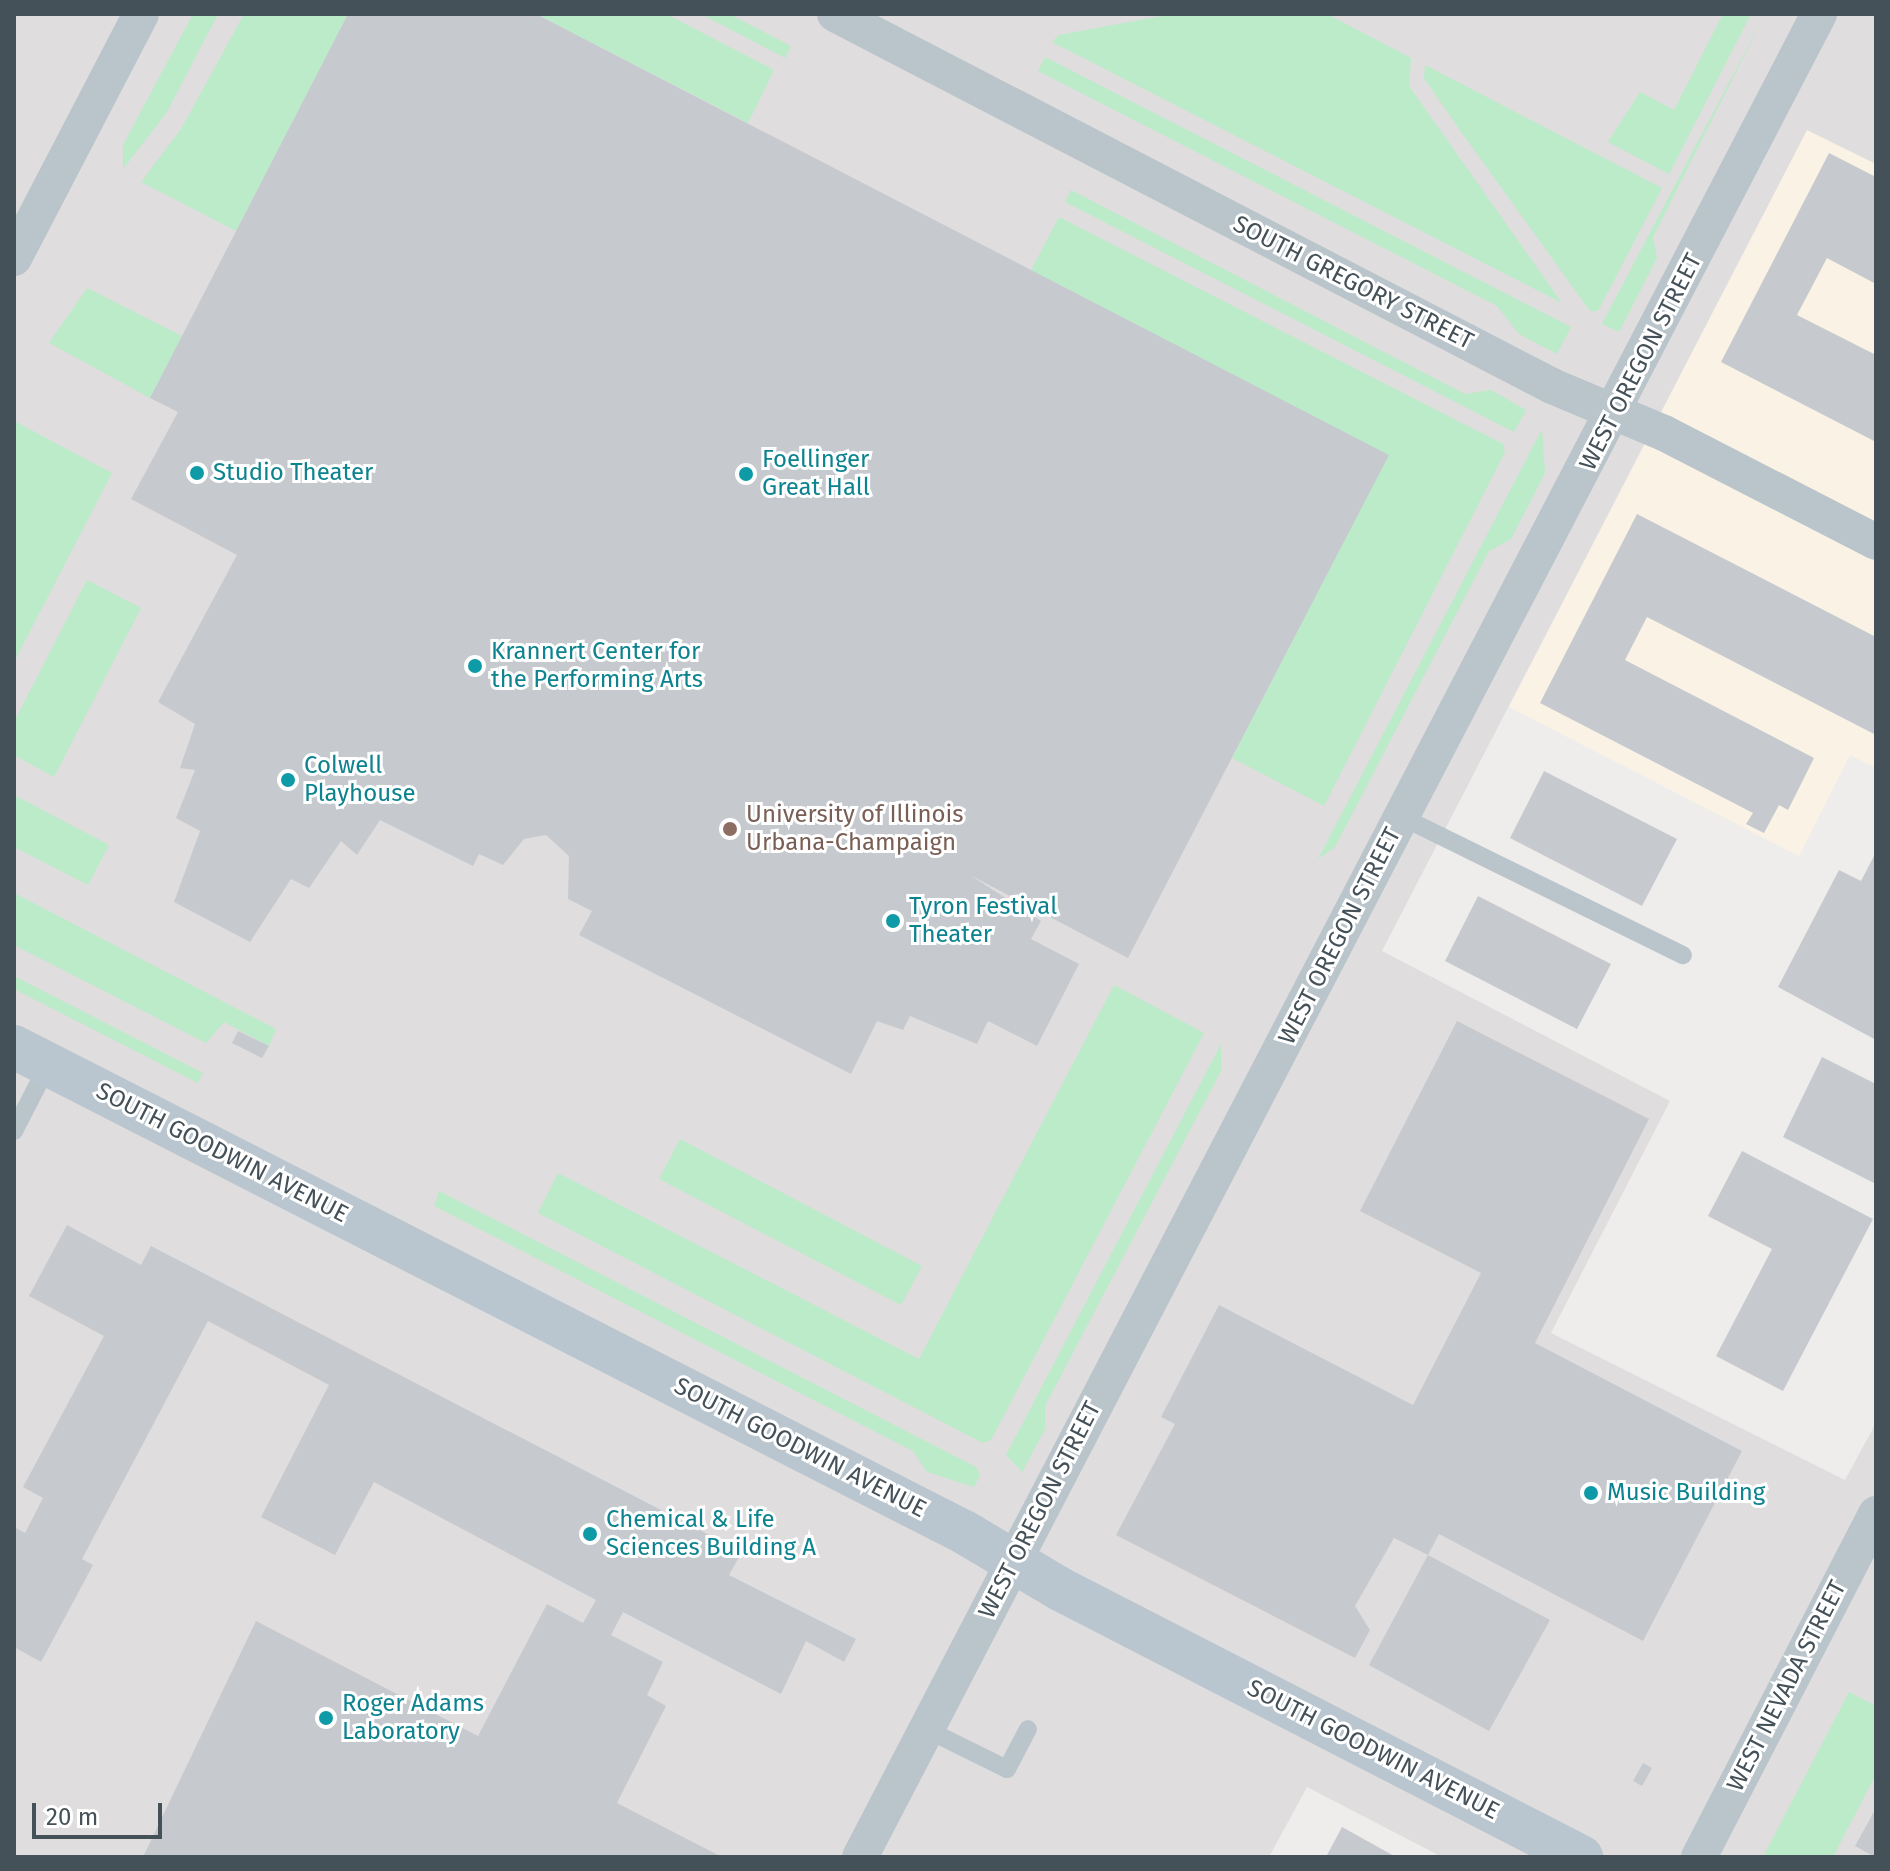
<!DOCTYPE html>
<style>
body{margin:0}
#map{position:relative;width:1890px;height:1871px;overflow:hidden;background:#efecec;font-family:"Fira Sans",sans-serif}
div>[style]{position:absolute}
.commercial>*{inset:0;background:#faf2e4}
.education>*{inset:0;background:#dfdddd}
.green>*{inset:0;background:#bbebc9}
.building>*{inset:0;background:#c6cacf}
.lane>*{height:18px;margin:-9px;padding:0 9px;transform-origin:9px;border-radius:9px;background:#bac5cb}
.street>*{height:36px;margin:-18px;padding:0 18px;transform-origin:18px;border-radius:18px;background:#bac5cb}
.secondary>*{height:44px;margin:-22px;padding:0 22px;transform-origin:22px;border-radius:22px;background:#bac6cf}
.dots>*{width:22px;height:22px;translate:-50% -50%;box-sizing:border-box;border:4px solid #fff;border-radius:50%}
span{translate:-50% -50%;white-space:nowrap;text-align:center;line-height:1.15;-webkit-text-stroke:6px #fff;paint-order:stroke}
.street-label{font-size:24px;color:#455158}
.culture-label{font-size:24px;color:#0d838f}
.left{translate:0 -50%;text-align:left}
.education-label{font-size:24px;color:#785e54}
.frame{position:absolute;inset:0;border:16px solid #455158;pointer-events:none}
.scale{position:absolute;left:32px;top:1803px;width:130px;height:36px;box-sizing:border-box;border:4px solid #455158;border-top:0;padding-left:10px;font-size:24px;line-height:28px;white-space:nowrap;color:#455158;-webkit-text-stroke:6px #fff;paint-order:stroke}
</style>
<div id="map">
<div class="commercial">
<div style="clip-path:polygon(1807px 130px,1876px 164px,1876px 768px,1850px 755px,1799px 856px,1509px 707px)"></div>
</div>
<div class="education">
<div style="clip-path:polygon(14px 14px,1876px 14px,1876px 164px,1807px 130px,1382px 951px,1670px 1101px,1551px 1333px,1845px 1480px,1876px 1423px,1876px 1857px,1442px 1857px,1307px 1787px,1269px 1857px,14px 1857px)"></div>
</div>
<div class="green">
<div style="clip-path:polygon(193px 14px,218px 14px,167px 112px,123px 169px,123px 145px)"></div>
<div style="clip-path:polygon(244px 14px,348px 14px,236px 231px,141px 182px,181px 129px)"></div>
<div style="clip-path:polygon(536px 14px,666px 14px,774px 70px,748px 123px)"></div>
<div style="clip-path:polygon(701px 14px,729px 14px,791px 46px,785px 58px)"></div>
<div style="clip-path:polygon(1172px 14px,1327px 14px,1411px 58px,1409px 86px,1562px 303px,1052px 42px,1059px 35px)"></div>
<div style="clip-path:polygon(1723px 14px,1751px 14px,1669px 174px,1608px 142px,1640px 92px,1674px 110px)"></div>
<div style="clip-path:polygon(1765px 14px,1653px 237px,1657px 258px,1619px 332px,1602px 324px)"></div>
<div style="clip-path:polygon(1045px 57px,1571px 327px,1557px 354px,1519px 334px,1497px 306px,1038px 71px)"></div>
<div style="clip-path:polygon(1425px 65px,1662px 188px,1598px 311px,1590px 311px,1459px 129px,1424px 78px)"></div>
<div style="clip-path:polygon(1071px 190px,1465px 394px,1491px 390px,1526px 410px,1514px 432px,1065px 202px)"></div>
<div style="clip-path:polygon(1059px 217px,1503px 444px,1505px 452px,1324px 806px,1232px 758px,1388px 455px,1031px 270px)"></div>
<div style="clip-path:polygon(87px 288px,182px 336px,150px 398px,49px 343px)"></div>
<div style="clip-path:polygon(14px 421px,112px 473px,14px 662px)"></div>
<div style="clip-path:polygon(1542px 429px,1545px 473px,1511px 539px,1489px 551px,1335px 847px,1318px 859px)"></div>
<div style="clip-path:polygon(87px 580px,141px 608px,54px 777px,14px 755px,14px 722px)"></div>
<div style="clip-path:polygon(14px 795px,109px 845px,88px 885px,14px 847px)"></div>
<div style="clip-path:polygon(14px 893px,276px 1029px,269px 1046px,224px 1022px,206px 1043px,14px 945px)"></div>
<div style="clip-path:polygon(14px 976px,203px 1073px,198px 1083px,14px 989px)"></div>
<div style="clip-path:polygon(1114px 985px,1204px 1033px,991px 1440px,983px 1443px,538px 1213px,558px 1173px,919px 1359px)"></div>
<div style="clip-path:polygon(1221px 1044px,1221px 1071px,1045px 1406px,1045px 1429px,1022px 1472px,1006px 1455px)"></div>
<div style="clip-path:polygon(680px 1139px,922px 1266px,901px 1305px,659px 1179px)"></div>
<div style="clip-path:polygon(439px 1191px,976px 1467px,980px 1475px,974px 1487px,927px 1472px,913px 1451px,434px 1206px)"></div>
<div style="clip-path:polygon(1849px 1692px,1876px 1706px,1876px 1774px,1833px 1857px,1763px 1857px)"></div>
</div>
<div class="building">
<div style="clip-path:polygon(348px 14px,536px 14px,1389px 455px,1128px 958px,970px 875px,1041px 921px,1031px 939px,1079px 964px,1037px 1046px,988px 1021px,977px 1044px,910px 1016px,903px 1030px,877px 1021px,851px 1074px,579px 935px,592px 911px,568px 899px,569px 856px,546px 835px,524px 839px,503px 865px,479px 854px,473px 866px,380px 820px,357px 855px,341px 841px,309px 888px,291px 879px,250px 942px,174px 902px,200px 831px,176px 818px,195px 770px,180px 768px,195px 724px,158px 702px,237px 555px,131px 499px,178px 412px,150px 398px)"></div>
<div style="clip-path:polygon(1829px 153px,1876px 177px,1876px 284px,1827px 258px,1797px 315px,1876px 355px,1876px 442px,1721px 362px)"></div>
<div style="clip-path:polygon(1637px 514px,1876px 637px,1876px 735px,1647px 617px,1625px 660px,1814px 758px,1788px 810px,1779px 805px,1764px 833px,1746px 824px,1753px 813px,1540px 703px)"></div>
<div style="clip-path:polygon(1544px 771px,1677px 839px,1642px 906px,1510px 838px)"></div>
<div style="clip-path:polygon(1876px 852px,1876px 1040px,1778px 987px,1839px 870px,1861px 881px)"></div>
<div style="clip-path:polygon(1478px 896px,1611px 964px,1577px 1029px,1445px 961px)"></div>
<div style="clip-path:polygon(1457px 1021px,1649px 1119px,1535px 1343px,1742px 1451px,1643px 1641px,1439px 1534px,1428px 1555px,1394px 1538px,1355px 1606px,1370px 1630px,1355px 1658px,1116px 1535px,1175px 1424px,1161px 1417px,1219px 1305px,1413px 1405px,1481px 1273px,1360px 1211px)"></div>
<div style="clip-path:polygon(238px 1031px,269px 1046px,262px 1058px,232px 1043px)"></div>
<div style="clip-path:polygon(1822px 1057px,1876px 1084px,1876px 1184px,1783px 1137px)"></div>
<div style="clip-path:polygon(1742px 1151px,1873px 1219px,1783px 1391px,1716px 1356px,1772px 1249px,1708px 1216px)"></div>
<div style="clip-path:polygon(67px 1225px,141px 1265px,151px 1246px,742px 1552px,729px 1575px,856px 1639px,844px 1662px,806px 1641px,781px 1694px,623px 1612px,611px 1635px,663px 1662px,647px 1695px,666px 1706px,617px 1803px,722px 1857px,143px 1857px,256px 1621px,478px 1736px,547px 1604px,583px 1623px,596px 1600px,374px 1482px,335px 1555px,261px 1517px,329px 1385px,208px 1321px,82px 1559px,93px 1565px,41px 1662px,14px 1647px,14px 1527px,25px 1533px,43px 1498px,23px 1487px,104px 1336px,29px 1296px)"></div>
<div style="clip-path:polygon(1428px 1555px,1550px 1620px,1489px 1731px,1369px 1665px)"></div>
<div style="clip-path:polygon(1643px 1763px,1652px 1768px,1642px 1786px,1633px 1781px)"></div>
<div style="clip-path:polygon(1876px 1808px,1876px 1857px,1875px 1857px,1855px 1846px)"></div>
<div style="clip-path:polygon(1342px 1827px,1396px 1857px,1326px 1857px)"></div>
</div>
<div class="lane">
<div style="left:1402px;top:817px;width:313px;rotate:26.2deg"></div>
<div style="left:14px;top:1131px;width:74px;rotate:-62.7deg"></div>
<div style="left:928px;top:1730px;width:88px;rotate:26.3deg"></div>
<div style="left:1007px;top:1769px;width:45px;rotate:-62.3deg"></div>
</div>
<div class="street">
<div style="left:835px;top:14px;width:808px;rotate:27.42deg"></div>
<div style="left:1552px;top:386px;width:121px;rotate:22.8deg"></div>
<div style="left:1664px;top:433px;width:238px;rotate:27.2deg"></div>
<div style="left:14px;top:258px;width:275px;rotate:-62.5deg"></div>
<div style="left:860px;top:1857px;width:2078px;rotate:-62.51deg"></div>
<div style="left:1699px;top:1857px;width:386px;rotate:-62.7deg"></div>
</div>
<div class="secondary">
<div style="left:14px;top:1047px;width:1067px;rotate:27.05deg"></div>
<div style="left:964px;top:1532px;width:112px;rotate:30.7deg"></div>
<div style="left:1060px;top:1589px;width:586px;rotate:27.22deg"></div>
</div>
<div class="dots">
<div style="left:197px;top:473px;background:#0f9aa8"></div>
<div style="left:746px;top:474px;background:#0f9aa8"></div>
<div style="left:475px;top:666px;background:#0f9aa8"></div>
<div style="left:288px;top:780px;background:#0f9aa8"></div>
<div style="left:730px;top:829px;background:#8d6e63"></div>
<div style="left:893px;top:921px;background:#0f9aa8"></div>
<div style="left:1591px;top:1493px;background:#0f9aa8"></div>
<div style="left:590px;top:1534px;background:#0f9aa8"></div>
<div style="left:326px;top:1718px;background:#0f9aa8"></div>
</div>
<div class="street-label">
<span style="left:1353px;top:283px;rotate:27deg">SOUTH GREGORY STREET</span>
<span style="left:1641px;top:362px;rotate:-63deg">WEST OREGON STREET</span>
<span style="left:1340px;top:936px;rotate:-63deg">WEST OREGON STREET</span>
<span style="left:222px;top:1153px;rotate:27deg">SOUTH GOODWIN AVENUE</span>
<span style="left:800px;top:1448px;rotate:27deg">SOUTH GOODWIN AVENUE</span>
<span style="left:1040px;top:1510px;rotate:-63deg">WEST OREGON STREET</span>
<span style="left:1787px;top:1686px;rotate:-63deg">WEST NEVADA STREET</span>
<span style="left:1373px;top:1750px;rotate:27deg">SOUTH GOODWIN AVENUE</span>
</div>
<div class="culture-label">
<span class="left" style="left:762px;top:474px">Foellinger<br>Great Hall</span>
<span class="left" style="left:213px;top:473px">Studio Theater</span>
<span class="left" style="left:491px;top:666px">Krannert Center for<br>the Performing Arts</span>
<span class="left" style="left:304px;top:780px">Colwell<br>Playhouse</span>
<span class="left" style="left:909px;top:921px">Tyron Festival<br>Theater</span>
<span class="left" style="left:1607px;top:1493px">Music Building</span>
<span class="left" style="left:606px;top:1534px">Chemical &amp; Life<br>Sciences Building A</span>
<span class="left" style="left:342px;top:1718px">Roger Adams<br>Laboratory</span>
</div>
<div class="education-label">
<span class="left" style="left:746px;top:829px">University of Illinois<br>Urbana-Champaign</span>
</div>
<div class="frame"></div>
<div class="scale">20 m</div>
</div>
